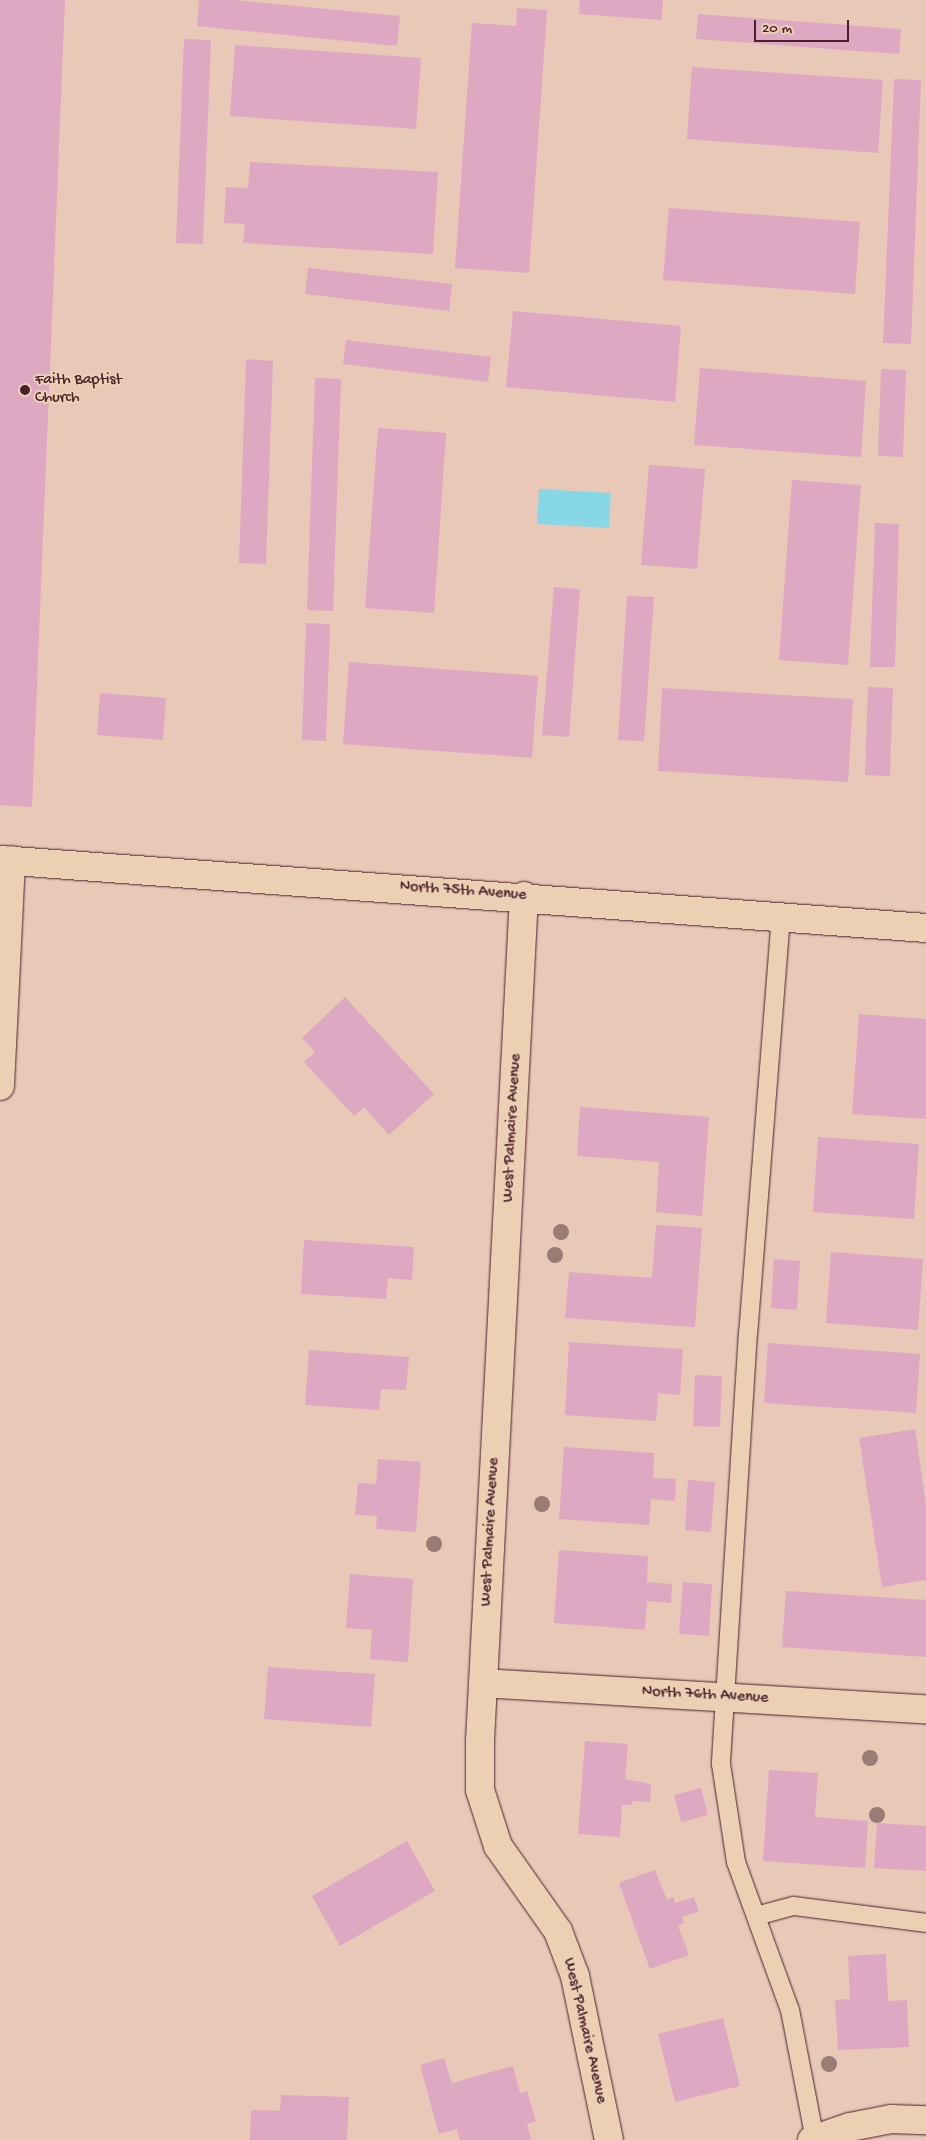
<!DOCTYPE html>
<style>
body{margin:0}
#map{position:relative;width:926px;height:2140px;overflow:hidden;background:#eac8b7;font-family:"Gochi Hand",sans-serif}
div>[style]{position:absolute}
.water>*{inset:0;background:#88d7e6}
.building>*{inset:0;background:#dda8c2}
.roads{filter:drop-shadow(0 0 1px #4a1f2b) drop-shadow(0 0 1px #4a1f2b)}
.lane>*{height:18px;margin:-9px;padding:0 9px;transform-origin:9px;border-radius:9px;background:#edd0b4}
.street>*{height:28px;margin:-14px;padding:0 14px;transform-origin:14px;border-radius:14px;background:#edd0b4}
.secondary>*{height:28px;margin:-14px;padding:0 14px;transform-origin:14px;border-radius:14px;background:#edd0b4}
.trees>*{width:16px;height:16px;margin:-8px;border-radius:50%;background:#9a7c74}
.dots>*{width:14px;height:14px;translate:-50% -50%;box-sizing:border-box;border:2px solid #edd0b4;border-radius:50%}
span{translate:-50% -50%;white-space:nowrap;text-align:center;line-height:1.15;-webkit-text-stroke:4px #edd0b4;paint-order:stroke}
.poi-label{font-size:16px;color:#4a1f2b}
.left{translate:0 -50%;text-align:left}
.street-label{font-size:16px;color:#4a1f2b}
.scale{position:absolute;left:754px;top:20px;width:95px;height:22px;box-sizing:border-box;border:2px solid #4a1f2b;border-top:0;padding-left:6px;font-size:15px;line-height:18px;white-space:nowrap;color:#4a1f2b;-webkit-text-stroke:4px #edd0b4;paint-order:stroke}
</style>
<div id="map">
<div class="water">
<div style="clip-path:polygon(539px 489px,611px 493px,609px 528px,537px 524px)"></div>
</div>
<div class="building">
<div style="clip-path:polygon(0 0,65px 0,32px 807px,0 805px)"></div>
<div style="clip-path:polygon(199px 0,234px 0,400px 16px,397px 46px,197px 26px)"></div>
<div style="clip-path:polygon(580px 0,663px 0,662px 20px,579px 14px)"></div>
<div style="clip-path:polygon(517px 8px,547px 10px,529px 273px,455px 268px,472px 23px,516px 26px)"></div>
<div style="clip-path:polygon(698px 14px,901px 29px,899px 54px,696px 39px)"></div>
<div style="clip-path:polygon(184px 39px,211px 40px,203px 244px,176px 243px)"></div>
<div style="clip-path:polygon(235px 45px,421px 58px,416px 129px,230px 116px)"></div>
<div style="clip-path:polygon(692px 67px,883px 80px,878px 153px,687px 139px)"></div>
<div style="clip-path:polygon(894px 79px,921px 80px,911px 344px,883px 343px)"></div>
<div style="clip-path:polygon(250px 162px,438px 172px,433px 254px,243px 243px,245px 224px,224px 223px,226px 187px,248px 188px)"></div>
<div style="clip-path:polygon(669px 208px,860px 222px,855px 294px,663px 280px)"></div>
<div style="clip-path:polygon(308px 268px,452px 284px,449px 311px,305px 294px)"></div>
<div style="clip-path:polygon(513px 311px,681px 326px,675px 402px,506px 387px)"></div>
<div style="clip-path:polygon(346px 340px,491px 357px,488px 382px,343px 364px)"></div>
<div style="clip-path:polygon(246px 359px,273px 361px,266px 564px,239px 563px)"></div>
<div style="clip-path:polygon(700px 368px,866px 381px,861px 457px,694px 445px)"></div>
<div style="clip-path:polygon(881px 369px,906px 370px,903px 457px,878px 456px)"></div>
<div style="clip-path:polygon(315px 378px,341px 379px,333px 611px,307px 610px)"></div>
<div style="clip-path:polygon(378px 428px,446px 433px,434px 613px,365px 608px)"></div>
<div style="clip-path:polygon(649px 465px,705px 469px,697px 569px,641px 565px)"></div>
<div style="clip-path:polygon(792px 480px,861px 485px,848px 665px,779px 660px)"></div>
<div style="clip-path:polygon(875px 523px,899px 524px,895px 667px,870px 667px)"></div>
<div style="clip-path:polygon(554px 587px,580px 589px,569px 737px,542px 735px)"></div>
<div style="clip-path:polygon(627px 596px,654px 597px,644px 741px,618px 740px)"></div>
<div style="clip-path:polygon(306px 623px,330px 624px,326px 741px,302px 740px)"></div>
<div style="clip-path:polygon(349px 662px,538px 676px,532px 758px,343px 744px)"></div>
<div style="clip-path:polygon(868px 687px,893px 688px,890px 776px,865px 775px)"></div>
<div style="clip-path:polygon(662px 688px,853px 699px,848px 782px,658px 771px)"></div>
<div style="clip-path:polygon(100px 693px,166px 698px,163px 740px,97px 735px)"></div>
<div style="clip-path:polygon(345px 997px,434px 1094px,389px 1135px,364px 1107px,354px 1116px,304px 1062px,315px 1052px,302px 1038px)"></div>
<div style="clip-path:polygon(859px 1014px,926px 1019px,926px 1119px,852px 1114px)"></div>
<div style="clip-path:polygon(580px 1107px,709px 1117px,702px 1216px,656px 1212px,659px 1162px,577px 1156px)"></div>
<div style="clip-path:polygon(818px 1137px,919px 1144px,914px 1219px,813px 1212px)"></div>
<div style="clip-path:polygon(656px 1225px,702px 1228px,695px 1327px,565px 1318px,569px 1272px,652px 1278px)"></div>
<div style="clip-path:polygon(304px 1240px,414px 1247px,412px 1280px,388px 1278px,386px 1299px,301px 1294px)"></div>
<div style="clip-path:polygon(831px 1252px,923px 1259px,918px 1330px,826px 1323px)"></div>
<div style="clip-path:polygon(774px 1259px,800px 1261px,797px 1310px,771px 1308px)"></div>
<div style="clip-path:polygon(569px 1342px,683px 1349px,680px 1395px,658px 1393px,656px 1421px,565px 1415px)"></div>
<div style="clip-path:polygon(768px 1343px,920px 1354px,916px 1413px,764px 1403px)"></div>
<div style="clip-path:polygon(309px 1350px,409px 1357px,406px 1390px,381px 1389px,379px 1410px,305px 1405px)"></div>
<div style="clip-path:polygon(695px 1375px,722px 1376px,720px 1427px,693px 1426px)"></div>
<div style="clip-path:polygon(915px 1429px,926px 1504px,926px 1580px,882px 1587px,859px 1438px)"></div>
<div style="clip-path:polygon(564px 1447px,654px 1453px,653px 1478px,676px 1479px,675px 1501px,651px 1499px,649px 1525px,559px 1519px)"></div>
<div style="clip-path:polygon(378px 1459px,421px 1462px,416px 1532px,376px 1529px,377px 1516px,355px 1515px,358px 1483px,376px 1484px)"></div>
<div style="clip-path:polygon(688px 1480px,715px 1482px,711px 1532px,685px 1530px)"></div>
<div style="clip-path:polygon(559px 1550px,648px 1556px,647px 1582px,672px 1584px,671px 1603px,647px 1601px,645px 1630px,554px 1623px)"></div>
<div style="clip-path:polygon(350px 1574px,413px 1579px,408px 1662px,370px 1659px,372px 1630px,346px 1628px)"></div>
<div style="clip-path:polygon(683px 1582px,712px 1584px,709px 1636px,679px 1634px)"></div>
<div style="clip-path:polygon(786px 1591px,926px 1600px,926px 1657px,782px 1647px)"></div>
<div style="clip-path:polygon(268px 1667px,375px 1674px,371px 1727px,264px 1719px)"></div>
<div style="clip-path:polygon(585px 1741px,628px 1744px,625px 1779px,651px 1784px,650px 1802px,632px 1801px,631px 1805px,622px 1805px,620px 1837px,578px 1834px)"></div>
<div style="clip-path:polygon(769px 1770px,818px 1773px,815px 1817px,868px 1821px,865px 1868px,763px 1861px)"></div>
<div style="clip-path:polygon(701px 1788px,708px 1815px,681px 1822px,674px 1795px)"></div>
<div style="clip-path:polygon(877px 1823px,926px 1826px,926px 1871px,874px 1868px)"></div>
<div style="clip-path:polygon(407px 1841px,435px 1891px,340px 1946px,312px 1896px)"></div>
<div style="clip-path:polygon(655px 1870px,667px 1900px,673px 1897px,675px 1903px,694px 1897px,699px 1911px,682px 1917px,684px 1923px,678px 1926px,689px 1955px,650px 1969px,619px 1883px)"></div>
<div style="clip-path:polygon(886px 1954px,888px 2001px,907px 2000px,909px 2047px,838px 2050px,835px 2000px,850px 1999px,848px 1956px)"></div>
<div style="clip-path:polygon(723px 2018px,740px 2086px,675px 2102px,658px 2034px)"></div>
<div style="clip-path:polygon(444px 2058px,452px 2083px,513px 2066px,520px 2093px,527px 2091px,536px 2121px,527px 2124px,531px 2140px,460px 2140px,457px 2129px,439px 2134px,420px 2065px)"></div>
<div style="clip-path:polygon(281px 2095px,349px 2097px,347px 2140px,250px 2140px,251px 2110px,280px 2111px)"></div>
</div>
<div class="roads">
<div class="lane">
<div style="left:781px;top:916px;width:417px;rotate:94.5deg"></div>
<div style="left:748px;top:1332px;width:433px;rotate:93.6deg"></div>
<div style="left:721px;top:1764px;width:99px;rotate:81.3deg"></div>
<div style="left:736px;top:1862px;width:158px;rotate:70deg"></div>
<div style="left:790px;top:2010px;width:132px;rotate:79.1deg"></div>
<div style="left:756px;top:1916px;width:39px;rotate:-15deg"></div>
<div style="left:794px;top:1906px;width:133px;rotate:7.3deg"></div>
</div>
<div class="street">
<div style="left:524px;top:896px;width:846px;rotate:92.98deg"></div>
<div style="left:480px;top:1741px;width:49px;rotate:90deg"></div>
<div style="left:480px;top:1790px;width:59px;rotate:72.2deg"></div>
<div style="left:498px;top:1846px;width:104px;rotate:54.8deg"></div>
<div style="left:558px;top:1931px;width:48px;rotate:69.3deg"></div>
<div style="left:575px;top:1976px;width:167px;rotate:78.3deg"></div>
<div style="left:0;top:1086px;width:226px;rotate:-87.2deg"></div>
<div style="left:483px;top:1683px;width:444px;rotate:3.4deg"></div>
<div style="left:812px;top:2140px;width:40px;rotate:-18.9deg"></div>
<div style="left:850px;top:2127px;width:42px;rotate:-11deg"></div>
<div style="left:891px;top:2119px;width:35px;rotate:2deg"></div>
</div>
<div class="secondary">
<div style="left:0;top:860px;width:928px;rotate:4.2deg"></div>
</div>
</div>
<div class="trees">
<div style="left:561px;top:1232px"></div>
<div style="left:555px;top:1255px"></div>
<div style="left:542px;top:1504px"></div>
<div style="left:434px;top:1544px"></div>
<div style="left:870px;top:1758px"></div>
<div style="left:877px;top:1815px"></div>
<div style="left:829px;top:2064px"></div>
</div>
<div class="dots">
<div style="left:25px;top:390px;background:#4a1f2b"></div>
</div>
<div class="poi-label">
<span class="left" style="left:35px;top:390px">Faith Baptist<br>Church</span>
</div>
<div class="street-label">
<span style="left:463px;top:892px;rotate:4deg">North 75th Avenue</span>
<span style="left:513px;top:1128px;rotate:-87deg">West Palmaire Avenue</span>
<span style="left:491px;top:1532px;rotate:-87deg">West Palmaire Avenue</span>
<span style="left:705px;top:1696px;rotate:3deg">North 76th Avenue</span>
<span style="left:584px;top:2031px;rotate:77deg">West Palmaire Avenue</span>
</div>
<div class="scale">20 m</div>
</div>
